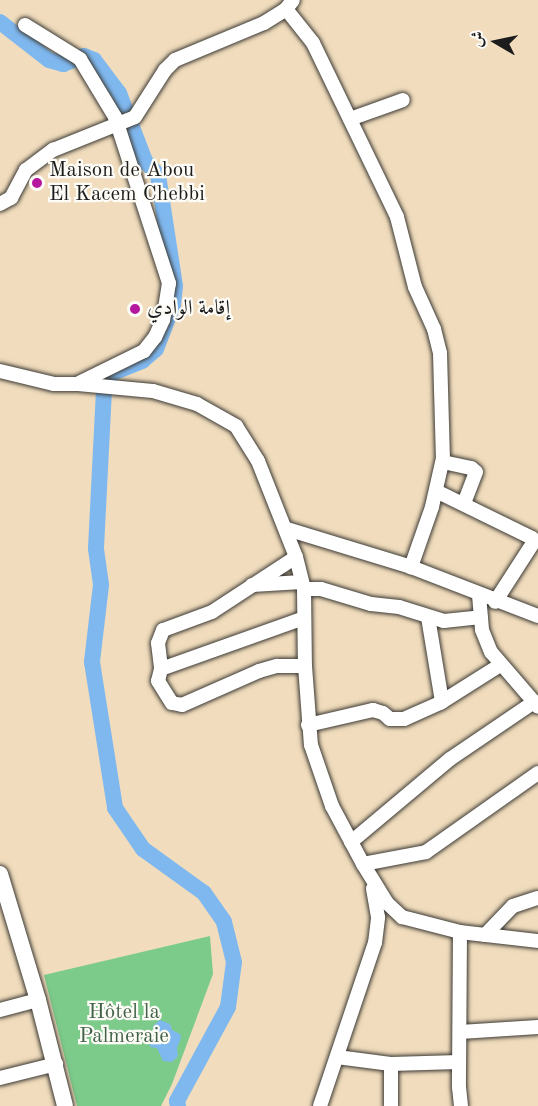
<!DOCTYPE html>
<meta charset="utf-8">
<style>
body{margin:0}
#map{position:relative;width:538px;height:1106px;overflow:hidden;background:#f1ddbd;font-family:"Old Standard TT",Amiri,serif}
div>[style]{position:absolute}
.green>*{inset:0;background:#7ccb8b}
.water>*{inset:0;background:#7fb8ef}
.river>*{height:16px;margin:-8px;padding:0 8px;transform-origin:8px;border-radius:8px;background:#7fb8ef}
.roads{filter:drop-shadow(0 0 2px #3c3934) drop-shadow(0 0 2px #3c3934)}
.minor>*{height:14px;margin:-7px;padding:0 7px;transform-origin:7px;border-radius:7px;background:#fff}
.major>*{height:16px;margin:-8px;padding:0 8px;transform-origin:8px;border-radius:8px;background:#fff}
.dots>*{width:16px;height:16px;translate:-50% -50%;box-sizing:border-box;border:3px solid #fdfcf7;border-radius:50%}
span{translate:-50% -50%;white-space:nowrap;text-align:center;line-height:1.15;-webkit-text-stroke:4.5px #fdfcf7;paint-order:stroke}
.poi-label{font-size:21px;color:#1c1c1c}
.left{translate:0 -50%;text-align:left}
.park-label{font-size:21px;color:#426248}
.north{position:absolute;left:466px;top:12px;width:60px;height:60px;-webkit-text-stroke:4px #fdfcf7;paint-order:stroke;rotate:279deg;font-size:16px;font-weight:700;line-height:24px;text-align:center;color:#1c1c1c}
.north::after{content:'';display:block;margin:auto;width:21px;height:27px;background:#1c1c1c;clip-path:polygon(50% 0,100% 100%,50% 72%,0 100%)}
</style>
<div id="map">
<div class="green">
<div style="clip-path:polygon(210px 936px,213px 974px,172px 1084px,161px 1106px,77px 1106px,44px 975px)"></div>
</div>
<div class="water">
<div style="clip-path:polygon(160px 1020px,170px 1024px,172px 1030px,180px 1034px,181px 1038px,177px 1048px,178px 1056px,172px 1062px,163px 1061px,157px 1048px,150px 1047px,149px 1041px,155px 1039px,153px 1026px)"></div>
</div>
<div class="river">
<div style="left:0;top:22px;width:62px;rotate:37.8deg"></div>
<div style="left:49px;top:60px;width:15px;rotate:16deg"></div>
<div style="left:63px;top:64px;width:22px;rotate:-21deg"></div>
<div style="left:84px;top:56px;width:11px;rotate:22deg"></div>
<div style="left:94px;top:60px;width:41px;rotate:52.9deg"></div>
<div style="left:119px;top:93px;width:73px;rotate:69.1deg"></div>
<div style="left:145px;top:161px;width:19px;rotate:47deg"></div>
<div style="left:158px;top:175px;width:112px;rotate:81.3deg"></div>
<div style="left:175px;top:286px;width:19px;rotate:96deg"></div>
<div style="left:173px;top:305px;width:47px;rotate:111.1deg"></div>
<div style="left:156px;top:349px;width:18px;rotate:139deg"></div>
<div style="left:142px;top:361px;width:31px;rotate:158deg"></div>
<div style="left:113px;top:373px;width:11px;rotate:131deg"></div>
<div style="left:106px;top:381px;width:9px;rotate:103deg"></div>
<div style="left:104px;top:390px;width:159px;rotate:92.9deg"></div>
<div style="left:96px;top:549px;width:36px;rotate:82deg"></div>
<div style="left:101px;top:585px;width:78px;rotate:96.7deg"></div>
<div style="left:92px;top:662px;width:148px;rotate:81deg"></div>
<div style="left:115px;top:808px;width:50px;rotate:55.7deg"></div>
<div style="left:143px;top:849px;width:75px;rotate:35.8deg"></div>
<div style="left:204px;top:893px;width:35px;rotate:55deg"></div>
<div style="left:224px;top:922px;width:41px;rotate:76deg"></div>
<div style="left:234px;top:962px;width:45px;rotate:97.6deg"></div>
<div style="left:228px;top:1007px;width:107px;rotate:118.5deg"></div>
<div style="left:177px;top:1101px;width:5px;rotate:79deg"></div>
</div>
<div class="roads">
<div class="minor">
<div style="left:286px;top:9px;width:43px;rotate:51.5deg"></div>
<div style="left:313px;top:43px;width:193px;rotate:64.2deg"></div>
<div style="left:397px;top:217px;width:72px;rotate:75.6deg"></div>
<div style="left:415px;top:287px;width:46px;rotate:65.7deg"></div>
<div style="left:434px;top:329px;width:25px;rotate:76deg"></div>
<div style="left:440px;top:353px;width:105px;rotate:88.4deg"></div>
<div style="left:443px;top:458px;width:50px;rotate:102.7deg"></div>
<div style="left:432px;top:507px;width:64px;rotate:109.3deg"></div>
<div style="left:25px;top:25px;width:65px;rotate:31.7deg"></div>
<div style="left:80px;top:59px;width:68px;rotate:58.9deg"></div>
<div style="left:115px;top:117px;width:175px;rotate:72deg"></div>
<div style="left:169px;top:283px;width:37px;rotate:99deg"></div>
<div style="left:163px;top:320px;width:19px;rotate:115deg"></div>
<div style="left:155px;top:337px;width:18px;rotate:128deg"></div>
<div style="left:144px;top:351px;width:72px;rotate:153.8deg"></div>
<div style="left:350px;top:119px;width:56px;rotate:-19.7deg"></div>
<div style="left:0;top:204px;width:13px;rotate:-29deg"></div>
<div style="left:11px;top:198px;width:32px;rotate:-62deg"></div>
<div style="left:26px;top:170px;width:34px;rotate:-37deg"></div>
<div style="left:53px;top:150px;width:88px;rotate:-21.9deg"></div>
<div style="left:135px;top:117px;width:56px;rotate:-57.4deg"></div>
<div style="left:165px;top:70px;width:14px;rotate:-45deg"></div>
<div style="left:175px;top:60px;width:96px;rotate:-22.6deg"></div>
<div style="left:264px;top:23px;width:26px;rotate:-32deg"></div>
<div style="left:286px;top:9px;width:11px;rotate:-52deg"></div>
<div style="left:0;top:371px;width:56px;rotate:13.5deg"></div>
<div style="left:54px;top:384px;width:24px"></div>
<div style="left:78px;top:384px;width:75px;rotate:5.3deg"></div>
<div style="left:153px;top:391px;width:46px;rotate:16.5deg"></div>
<div style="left:197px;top:404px;width:45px;rotate:29.4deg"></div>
<div style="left:236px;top:426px;width:41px;rotate:57.8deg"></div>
<div style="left:258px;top:461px;width:103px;rotate:68.4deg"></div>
<div style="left:296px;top:557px;width:33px;rotate:76deg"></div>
<div style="left:304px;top:589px;width:77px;rotate:89.3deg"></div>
<div style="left:305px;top:666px;width:79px;rotate:85.7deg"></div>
<div style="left:311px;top:745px;width:65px;rotate:71deg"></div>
<div style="left:332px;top:806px;width:66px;rotate:61.9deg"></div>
<div style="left:363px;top:864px;width:46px;rotate:58.4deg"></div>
<div style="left:387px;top:903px;width:21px;rotate:43deg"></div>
<div style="left:402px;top:917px;width:60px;rotate:14.5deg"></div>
<div style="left:460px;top:932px;width:79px;rotate:6.6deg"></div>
<div style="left:443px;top:462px;width:29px;rotate:12deg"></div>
<div style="left:471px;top:468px;width:6px;rotate:39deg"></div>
<div style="left:476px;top:472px;width:34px;rotate:111deg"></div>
<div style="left:436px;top:491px;width:107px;rotate:26.1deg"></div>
<div style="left:532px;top:538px;width:5px;rotate:79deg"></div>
<div style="left:533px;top:543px;width:70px;rotate:122.8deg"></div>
<div style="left:287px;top:529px;width:130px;rotate:17deg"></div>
<div style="left:411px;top:567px;width:136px;rotate:21.1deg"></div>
<div style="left:296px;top:557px;width:100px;rotate:146.8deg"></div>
<div style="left:212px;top:612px;width:52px;rotate:159.8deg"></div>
<div style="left:163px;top:630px;width:14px;rotate:111deg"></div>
<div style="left:158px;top:643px;width:26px;rotate:83deg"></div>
<div style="left:161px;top:669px;width:12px;rotate:104deg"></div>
<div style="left:158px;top:681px;width:26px;rotate:58deg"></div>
<div style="left:172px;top:703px;width:10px;rotate:11deg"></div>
<div style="left:182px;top:705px;width:84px;rotate:-23.8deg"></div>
<div style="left:259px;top:671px;width:19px;rotate:-16deg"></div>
<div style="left:277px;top:666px;width:28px"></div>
<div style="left:252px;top:585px;width:50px;rotate:-3.4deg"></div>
<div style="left:304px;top:589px;width:17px"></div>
<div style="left:321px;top:589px;width:52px;rotate:16.7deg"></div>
<div style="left:371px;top:604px;width:28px;rotate:6deg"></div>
<div style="left:399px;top:607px;width:47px;rotate:17.3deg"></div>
<div style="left:444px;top:621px;width:37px;rotate:-6deg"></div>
<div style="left:479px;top:595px;width:35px;rotate:85deg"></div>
<div style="left:482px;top:630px;width:24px;rotate:68deg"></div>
<div style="left:491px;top:652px;width:66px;rotate:49.3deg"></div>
<div style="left:428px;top:617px;width:86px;rotate:80.6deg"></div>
<div style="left:161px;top:669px;width:152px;rotate:-19.6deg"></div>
<div style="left:308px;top:725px;width:67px;rotate:-13deg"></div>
<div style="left:373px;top:710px;width:10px;rotate:17deg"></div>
<div style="left:383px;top:713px;width:9px;rotate:41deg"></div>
<div style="left:390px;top:719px;width:14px"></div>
<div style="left:404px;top:719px;width:39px;rotate:-24deg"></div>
<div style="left:440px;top:703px;width:71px;rotate:-32.3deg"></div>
<div style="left:351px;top:842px;width:129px;rotate:-40deg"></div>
<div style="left:450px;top:759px;width:102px;rotate:-34.2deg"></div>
<div style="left:534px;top:702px;width:6px;rotate:51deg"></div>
<div style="left:363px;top:864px;width:64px;rotate:-10.8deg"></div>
<div style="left:426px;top:852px;width:137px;rotate:-35.2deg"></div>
<div style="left:460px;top:932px;width:155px;rotate:90.4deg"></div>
<div style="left:459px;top:1087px;width:19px;rotate:84deg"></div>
<div style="left:485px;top:935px;width:40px;rotate:-46deg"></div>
<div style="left:513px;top:906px;width:26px;rotate:-18deg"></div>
<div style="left:0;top:1010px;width:39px;rotate:-15deg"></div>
<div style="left:460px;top:1032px;width:78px;rotate:-3.7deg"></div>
<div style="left:337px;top:1057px;width:54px;rotate:7.4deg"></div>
<div style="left:391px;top:1064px;width:68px;rotate:-1.7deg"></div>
<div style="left:0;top:1078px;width:58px;rotate:-14deg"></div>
<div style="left:320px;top:1106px;width:172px;rotate:-71.4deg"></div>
<div style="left:375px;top:943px;width:26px;rotate:-83deg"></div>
<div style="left:378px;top:917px;width:29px;rotate:-100deg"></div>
<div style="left:391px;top:1106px;width:42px;rotate:-90deg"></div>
</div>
<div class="major">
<div style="left:0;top:874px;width:132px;rotate:73.2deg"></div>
<div style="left:38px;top:1000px;width:109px;rotate:75.7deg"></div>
</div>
</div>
<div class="dots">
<div style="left:37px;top:183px;background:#b5179e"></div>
<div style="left:135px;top:309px;background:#b5179e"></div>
</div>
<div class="poi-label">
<span class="left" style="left:49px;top:183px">Maison de Abou<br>El Kacem Chebbi</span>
<span class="left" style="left:147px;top:309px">إقامة الوادي</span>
</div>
<div class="park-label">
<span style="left:124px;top:1025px">Hôtel la<br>Palmeraie</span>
</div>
<div class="north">ش</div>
</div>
